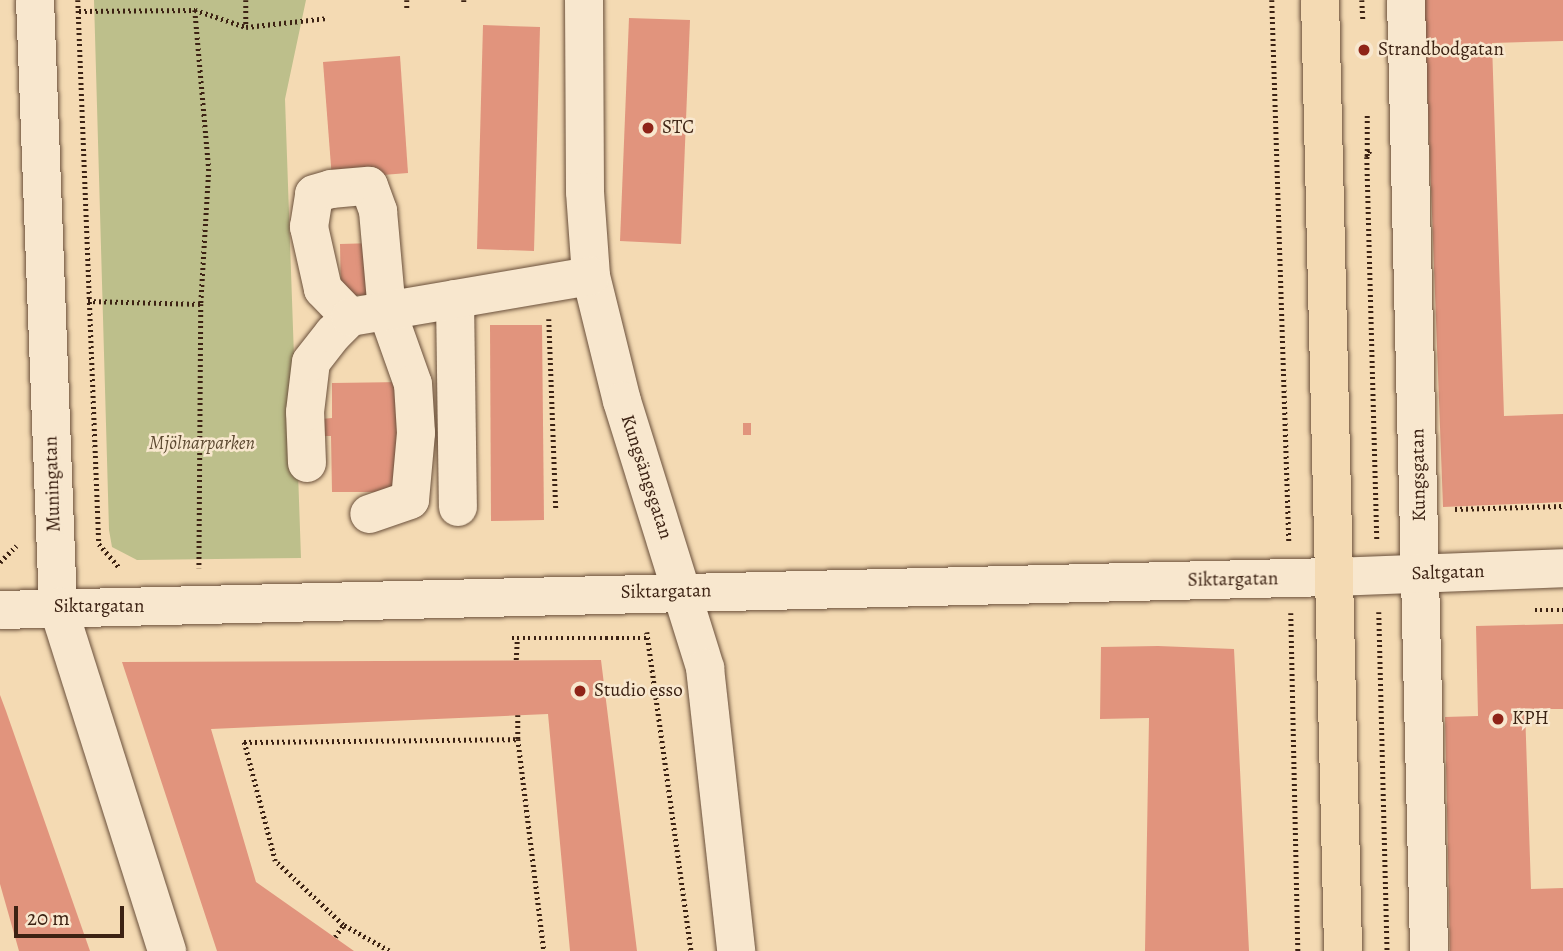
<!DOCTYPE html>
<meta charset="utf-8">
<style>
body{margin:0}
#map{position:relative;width:1563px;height:951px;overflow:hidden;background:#f4dab3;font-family:Alegreya,serif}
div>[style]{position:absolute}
.green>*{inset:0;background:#bdbf8b}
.building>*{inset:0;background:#e1947d}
.path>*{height:4.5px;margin-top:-2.25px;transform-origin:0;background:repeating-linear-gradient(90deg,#3c2213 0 2px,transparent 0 5.5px)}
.roads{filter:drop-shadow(0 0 2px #6a503b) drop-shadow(0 0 2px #6a503b)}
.minor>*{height:38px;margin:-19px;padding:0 19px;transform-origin:19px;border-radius:19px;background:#f8e7ce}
.major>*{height:38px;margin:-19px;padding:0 19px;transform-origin:19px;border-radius:19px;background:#f4dab3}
.dots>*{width:19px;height:19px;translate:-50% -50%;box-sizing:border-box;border:4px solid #f8e7ce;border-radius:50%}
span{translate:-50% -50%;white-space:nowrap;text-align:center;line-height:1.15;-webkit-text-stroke:5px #f8e7ce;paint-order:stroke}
.poi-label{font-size:19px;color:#3c2213}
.left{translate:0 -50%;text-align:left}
.park-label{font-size:19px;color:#5c4931;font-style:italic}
.street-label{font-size:19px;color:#3c2213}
.scale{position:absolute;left:14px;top:906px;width:110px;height:32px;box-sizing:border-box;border:4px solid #3c2213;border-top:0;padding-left:9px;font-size:21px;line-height:24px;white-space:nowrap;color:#3c2213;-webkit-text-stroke:5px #f8e7ce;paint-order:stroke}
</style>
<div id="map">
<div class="green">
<div style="clip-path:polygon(94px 0,306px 0,285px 99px,301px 558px,137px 560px,112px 547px,109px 530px)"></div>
</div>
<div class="building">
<div style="clip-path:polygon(1424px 0,1563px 0,1563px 41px,1492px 43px,1504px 416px,1563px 414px,1563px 502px,1443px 507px)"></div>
<div style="clip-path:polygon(629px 18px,690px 20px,681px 244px,620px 241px)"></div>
<div style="clip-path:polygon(483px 25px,540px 27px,534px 251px,477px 249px)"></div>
<div style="clip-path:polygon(400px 56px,408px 173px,332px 179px,323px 62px)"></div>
<div style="clip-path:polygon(375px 243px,375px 295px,341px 295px,340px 244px)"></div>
<div style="clip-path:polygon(490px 325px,542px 325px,544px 520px,491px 521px)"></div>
<div style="clip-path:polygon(403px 382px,404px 492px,332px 492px,331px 436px,322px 436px,321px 419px,332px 418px,332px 383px)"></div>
<div style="clip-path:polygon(743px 423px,751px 423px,751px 435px,743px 435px)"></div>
<div style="clip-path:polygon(1563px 624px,1563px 709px,1525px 709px,1531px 889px,1563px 888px,1563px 951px,1450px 951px,1445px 717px,1478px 716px,1476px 626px)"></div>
<div style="clip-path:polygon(1158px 646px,1234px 649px,1249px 951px,1145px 951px,1149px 718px,1100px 719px,1101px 647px)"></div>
<div style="clip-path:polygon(601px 660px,637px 951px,570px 951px,548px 714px,211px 729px,256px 882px,354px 951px,217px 951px,122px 662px)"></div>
<div style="clip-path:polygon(0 695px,6px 711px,90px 951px,19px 951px,0 884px)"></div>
</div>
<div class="path">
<div style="left:78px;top:0;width:544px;rotate:87.79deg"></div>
<div style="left:99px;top:544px;width:32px;rotate:49deg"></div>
<div style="left:246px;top:0;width:27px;rotate:90deg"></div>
<div style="left:407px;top:0;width:9px;rotate:90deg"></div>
<div style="left:464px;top:0;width:2px;rotate:90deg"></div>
<div style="left:1272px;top:0;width:541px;rotate:88.2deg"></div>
<div style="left:1362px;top:0;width:19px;rotate:87deg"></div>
<div style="left:195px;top:10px;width:54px;rotate:18.4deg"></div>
<div style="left:246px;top:27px;width:81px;rotate:-6.3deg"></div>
<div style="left:79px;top:11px;width:116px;rotate:-0.5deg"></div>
<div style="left:195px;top:10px;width:160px;rotate:85deg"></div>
<div style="left:209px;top:169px;width:135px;rotate:93.4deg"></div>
<div style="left:201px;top:304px;width:264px;rotate:90.4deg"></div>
<div style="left:1370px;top:151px;width:7px;rotate:117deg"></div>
<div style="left:1367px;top:157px;width:383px;rotate:88.5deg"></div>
<div style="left:1367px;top:156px;width:41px;rotate:-90deg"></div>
<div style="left:88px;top:301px;width:113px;rotate:1.5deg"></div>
<div style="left:549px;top:319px;width:190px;rotate:87.9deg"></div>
<div style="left:1455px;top:509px;width:108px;rotate:-1.6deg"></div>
<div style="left:0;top:562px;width:23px;rotate:-45deg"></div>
<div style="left:1535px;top:610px;width:28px"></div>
<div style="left:1379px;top:612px;width:339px;rotate:88.6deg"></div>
<div style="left:1291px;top:613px;width:338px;rotate:88.8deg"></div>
<div style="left:647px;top:632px;width:322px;rotate:82.1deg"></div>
<div style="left:512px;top:638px;width:136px"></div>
<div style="left:516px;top:660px;width:22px;rotate:-87deg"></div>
<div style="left:518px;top:715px;width:24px;rotate:90deg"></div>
<div style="left:335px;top:937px;width:14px;rotate:-56deg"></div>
<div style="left:389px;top:951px;width:53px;rotate:-150.5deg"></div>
<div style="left:343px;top:925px;width:93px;rotate:-136.7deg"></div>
<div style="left:275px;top:861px;width:123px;rotate:-104.6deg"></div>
<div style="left:244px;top:742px;width:274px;rotate:-0.6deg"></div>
<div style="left:518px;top:739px;width:214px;rotate:83deg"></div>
</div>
<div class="roads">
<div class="minor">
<div style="left:35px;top:0;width:607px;rotate:87.83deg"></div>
<div style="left:58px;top:607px;width:361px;rotate:72.4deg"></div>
<div style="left:584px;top:0;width:192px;rotate:89.7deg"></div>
<div style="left:585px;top:192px;width:84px;rotate:85.9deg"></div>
<div style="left:591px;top:276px;width:129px;rotate:76.1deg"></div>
<div style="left:622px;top:401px;width:280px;rotate:72.7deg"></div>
<div style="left:705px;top:668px;width:285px;rotate:83.7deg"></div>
<div style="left:1406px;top:0;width:951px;rotate:88.61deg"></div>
<div style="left:455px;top:299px;width:208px;rotate:89.2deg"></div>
<div style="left:350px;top:317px;width:39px;rotate:-134deg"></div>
<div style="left:323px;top:289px;width:64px;rotate:-102.7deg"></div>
<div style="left:309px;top:227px;width:33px;rotate:-81deg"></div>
<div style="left:314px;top:194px;width:18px;rotate:-16deg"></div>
<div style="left:331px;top:189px;width:38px;rotate:-5deg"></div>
<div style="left:369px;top:186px;width:27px;rotate:70deg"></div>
<div style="left:378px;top:211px;width:100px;rotate:84.9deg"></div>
<div style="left:387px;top:311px;width:77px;rotate:70.4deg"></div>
<div style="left:413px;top:384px;width:49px;rotate:86.5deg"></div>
<div style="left:416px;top:433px;width:67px;rotate:95.1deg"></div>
<div style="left:410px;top:500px;width:43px;rotate:161.1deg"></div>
<div style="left:307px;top:463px;width:51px;rotate:-92.2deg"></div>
<div style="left:305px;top:412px;width:50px;rotate:-83.2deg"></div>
<div style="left:311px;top:362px;width:36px;rotate:-52deg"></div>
<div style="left:333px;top:334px;width:24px;rotate:-45deg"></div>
<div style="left:350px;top:317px;width:244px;rotate:-9.7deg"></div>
<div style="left:0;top:610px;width:1333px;rotate:-1.42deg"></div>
<div style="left:1333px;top:577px;width:230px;rotate:-2.2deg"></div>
</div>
<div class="major">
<div style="left:1320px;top:0;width:951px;rotate:88.61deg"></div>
</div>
</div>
<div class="dots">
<div style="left:1364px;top:50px;background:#8f2418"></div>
<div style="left:648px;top:128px;background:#8f2418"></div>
<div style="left:580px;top:691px;background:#8f2418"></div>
<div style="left:1498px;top:719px;background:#8f2418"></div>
</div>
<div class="poi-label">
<span class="left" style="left:1378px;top:50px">Strandbodgatan</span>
<span class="left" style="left:662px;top:128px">STC</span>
<span class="left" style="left:594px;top:691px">Studio esso</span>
<span class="left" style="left:1512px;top:719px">KPH</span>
</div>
<div class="park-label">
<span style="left:202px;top:444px">Mjölnarparken</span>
</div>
<div class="street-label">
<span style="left:1419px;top:475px;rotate:-91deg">Kungsgatan</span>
<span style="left:646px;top:477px;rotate:72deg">Kungsängsgatan</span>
<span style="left:53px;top:484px;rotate:-92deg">Muningatan</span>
<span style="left:1448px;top:573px;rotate:-2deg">Saltgatan</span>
<span style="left:1233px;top:580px;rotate:-1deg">Siktargatan</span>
<span style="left:666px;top:592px;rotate:-1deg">Siktargatan</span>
<span style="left:99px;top:607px">Siktargatan</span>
</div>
<div class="scale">20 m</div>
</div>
